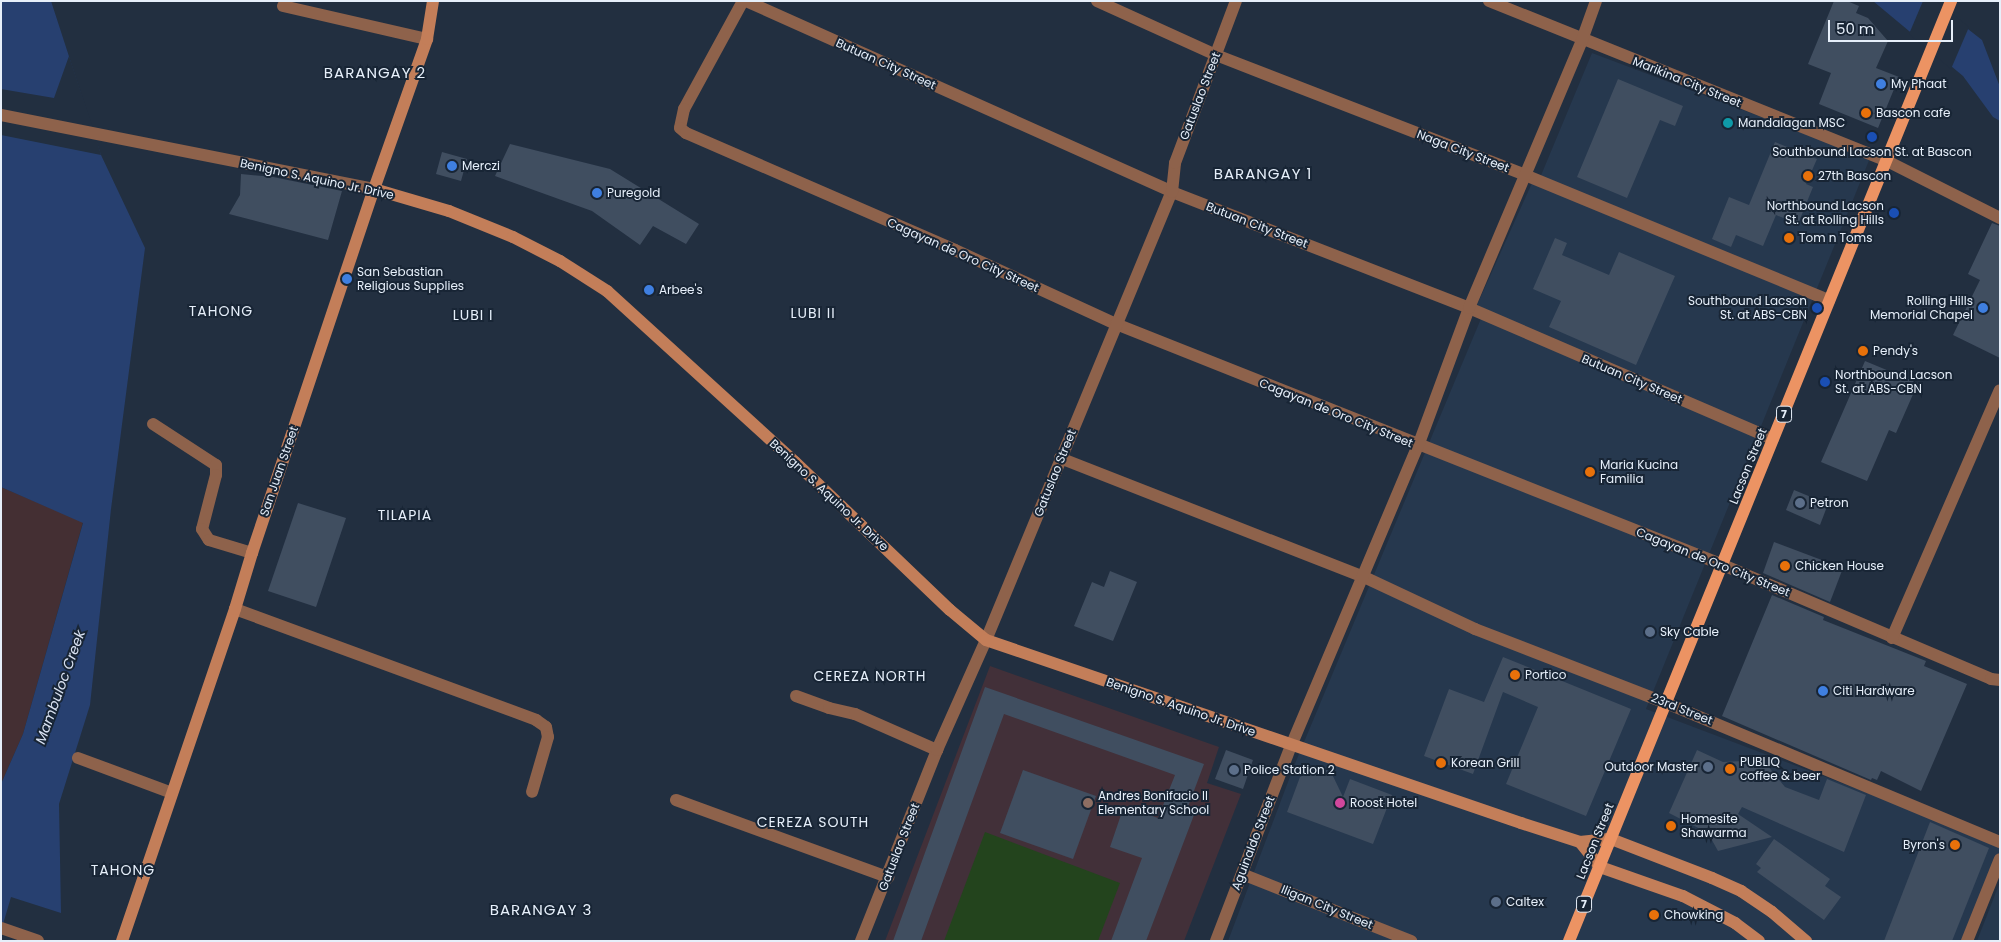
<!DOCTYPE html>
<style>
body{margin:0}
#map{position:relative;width:2001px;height:942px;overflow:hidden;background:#222f40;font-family:Poppins,sans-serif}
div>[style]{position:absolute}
.built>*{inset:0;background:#26384e}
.industrial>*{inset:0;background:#442f33}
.education>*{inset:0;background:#423039}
.green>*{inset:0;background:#23441d}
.water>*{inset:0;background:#274070}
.pier>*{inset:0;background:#222f40}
.building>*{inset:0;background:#404e60}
.minor>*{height:12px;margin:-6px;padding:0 6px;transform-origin:6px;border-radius:6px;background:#8e624b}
.tertiary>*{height:12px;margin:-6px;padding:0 6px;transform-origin:6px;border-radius:6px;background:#8e624b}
.secondary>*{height:12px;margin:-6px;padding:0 6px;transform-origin:6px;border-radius:6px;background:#c37e59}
.primary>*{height:12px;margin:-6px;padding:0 6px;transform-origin:6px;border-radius:6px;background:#ec9363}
.dots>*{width:14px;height:14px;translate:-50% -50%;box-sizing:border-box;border:2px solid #182535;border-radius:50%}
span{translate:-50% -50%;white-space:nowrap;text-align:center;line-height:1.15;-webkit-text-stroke:4px #182535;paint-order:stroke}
.shield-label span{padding:1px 4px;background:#182535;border:1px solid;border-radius:4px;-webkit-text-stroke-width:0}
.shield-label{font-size:11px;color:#e6effa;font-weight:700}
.street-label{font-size:12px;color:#e6effa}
.poi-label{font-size:12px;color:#e6effa}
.left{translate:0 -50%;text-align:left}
.right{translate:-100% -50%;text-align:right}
.neighbourhood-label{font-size:14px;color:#e6effa;letter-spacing:1px}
.water-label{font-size:14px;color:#d9e2f2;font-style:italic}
.quarter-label{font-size:15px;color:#e6effa;letter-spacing:1px}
.frame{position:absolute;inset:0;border:2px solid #e6effa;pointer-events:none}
.scale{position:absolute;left:1828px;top:20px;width:125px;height:22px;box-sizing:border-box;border:2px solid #e6effa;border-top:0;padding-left:6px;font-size:15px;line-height:18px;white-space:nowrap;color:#e6effa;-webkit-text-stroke:4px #182535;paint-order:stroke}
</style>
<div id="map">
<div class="built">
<div style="clip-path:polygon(1592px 53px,1870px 158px,1646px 709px,2000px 843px,2000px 859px,1967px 941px,1228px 941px,1294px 766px,1485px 309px,1477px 305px,1532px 183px,1537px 185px)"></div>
<div style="clip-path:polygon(2000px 882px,2000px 941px,1977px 941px)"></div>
</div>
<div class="industrial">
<div style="clip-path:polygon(1px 487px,83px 522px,23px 734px,1px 784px)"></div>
</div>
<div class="education">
<div style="clip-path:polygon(990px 666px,1219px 747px,1207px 783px,1241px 794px,1184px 941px,885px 941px)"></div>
</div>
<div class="green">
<div style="clip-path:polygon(985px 832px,1120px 883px,1098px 941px,944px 941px)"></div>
</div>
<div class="water">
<div style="clip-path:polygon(1px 1px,51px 1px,101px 155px,145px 248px,111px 509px,90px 705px,59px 804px,61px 913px,11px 897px,1px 931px,1px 784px,23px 734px,83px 523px,1px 487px)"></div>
<div style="clip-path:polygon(1873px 1px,1932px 1px,1982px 40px,2000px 87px,2000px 121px,1993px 117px,1963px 76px)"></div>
</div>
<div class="pier">
<div style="clip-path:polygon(1923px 1px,1936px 1px,1969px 27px,1951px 69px,1909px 34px)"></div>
<div style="clip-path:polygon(69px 56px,95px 134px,101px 155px,1px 135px,1px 89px,54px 98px)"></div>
</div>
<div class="building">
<div style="clip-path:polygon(1834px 1px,1847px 1px,1859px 6px,1856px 13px,1868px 18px,1888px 41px,1876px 68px,1899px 77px,1878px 128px,1819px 104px,1831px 73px,1808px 64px)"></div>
<div style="clip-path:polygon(1618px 79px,1683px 106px,1675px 126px,1660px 120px,1627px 198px,1577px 177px)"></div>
<div style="clip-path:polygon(1775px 142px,1817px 159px,1806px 184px,1813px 187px,1798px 224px,1776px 215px,1763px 246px,1736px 235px,1731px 247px,1712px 239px,1729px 197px,1749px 205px)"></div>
<div style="clip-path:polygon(510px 144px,610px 169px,699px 224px,686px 244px,653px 226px,640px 245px,592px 211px,495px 176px)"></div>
<div style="clip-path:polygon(442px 152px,467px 159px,461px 181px,436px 174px)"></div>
<div style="clip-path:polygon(241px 174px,273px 177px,342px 191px,328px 240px,229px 214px,240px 195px)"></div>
<div style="clip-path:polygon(1992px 223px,2000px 226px,2000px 358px,1953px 335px,1980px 280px,1968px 274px)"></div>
<div style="clip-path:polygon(1555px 238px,1567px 243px,1562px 255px,1609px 275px,1619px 252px,1675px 276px,1636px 365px,1549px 327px,1561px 301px,1533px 289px)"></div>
<div style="clip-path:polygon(1865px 361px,1918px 383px,1896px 433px,1889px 430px,1867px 481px,1821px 462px)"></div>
<div style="clip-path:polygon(1794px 490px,1828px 504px,1820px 525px,1786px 510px)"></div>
<div style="clip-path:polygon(298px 503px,346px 518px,316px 607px,268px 591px)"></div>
<div style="clip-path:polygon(1774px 542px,1843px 568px,1830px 602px,1763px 573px)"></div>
<div style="clip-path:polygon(1110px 571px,1137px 582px,1113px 641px,1074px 626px,1092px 582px,1104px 587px)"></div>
<div style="clip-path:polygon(1772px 595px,1824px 617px,1823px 620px,1926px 661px,1924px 666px,1967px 684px,1921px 791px,1881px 771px,1877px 780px,1872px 778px,1871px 780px,1722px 716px)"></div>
<div style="clip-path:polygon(1503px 657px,1631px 709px,1586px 816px,1506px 784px,1538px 707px,1503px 692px,1473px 774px,1424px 756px,1449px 689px,1484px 702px)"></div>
<div style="clip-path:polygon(985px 687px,1204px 764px,1186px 812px,1194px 815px,1146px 941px,1111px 941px,1142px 858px,1110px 847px,1124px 806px,1158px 818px,1175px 775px,1004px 714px,921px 941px,893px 941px)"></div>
<div style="clip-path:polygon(1226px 750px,1253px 760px,1243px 789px,1215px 779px)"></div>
<div style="clip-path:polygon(1697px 750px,1723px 762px,1763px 760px,1785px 787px,1819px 800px,1827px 779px,1866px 795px,1844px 852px,1742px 807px,1738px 814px,1772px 837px,1718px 851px,1708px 833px,1669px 813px)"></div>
<div style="clip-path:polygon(1318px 767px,1331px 772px,1343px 797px,1350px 779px,1392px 795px,1373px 844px,1287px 812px,1300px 777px)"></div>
<div style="clip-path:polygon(1023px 770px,1096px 796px,1073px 859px,1000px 833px)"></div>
<div style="clip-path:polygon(1930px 822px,1989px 848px,1952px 941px,1884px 941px)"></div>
<div style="clip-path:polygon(1774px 839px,1830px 879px,1825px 886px,1841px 897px,1824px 920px,1757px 872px,1761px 868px,1756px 864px)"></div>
</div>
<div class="minor">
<div style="left:743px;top:1px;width:123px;rotate:118.6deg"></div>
<div style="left:684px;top:109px;width:19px;rotate:102deg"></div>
<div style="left:680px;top:128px;width:8px;rotate:40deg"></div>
<div style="left:686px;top:133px;width:293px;rotate:23.5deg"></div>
<div style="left:955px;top:250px;width:177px;rotate:24.7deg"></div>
<div style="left:1116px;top:324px;width:653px;rotate:21.65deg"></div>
<div style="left:1723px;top:565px;width:291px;rotate:23deg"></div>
<div style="left:1991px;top:679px;width:9px;rotate:6deg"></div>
<div style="left:746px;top:1px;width:467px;rotate:24.1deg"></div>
<div style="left:1172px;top:192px;width:319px;rotate:21.3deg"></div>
<div style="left:1469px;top:308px;width:331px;rotate:23.3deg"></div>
<div style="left:1097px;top:1px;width:131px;rotate:24.4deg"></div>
<div style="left:1216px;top:55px;width:331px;rotate:21.2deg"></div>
<div style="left:1525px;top:175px;width:329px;rotate:22.4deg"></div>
<div style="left:1489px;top:1px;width:427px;rotate:21.9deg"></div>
<div style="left:1885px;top:160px;width:129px;rotate:26.8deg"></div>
<div style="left:283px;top:6px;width:148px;rotate:12.9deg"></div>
<div style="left:1px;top:115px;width:380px;rotate:11.2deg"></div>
<div style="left:153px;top:424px;width:75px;rotate:33.1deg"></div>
<div style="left:216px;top:465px;width:10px;rotate:90deg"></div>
<div style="left:216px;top:475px;width:56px;rotate:104.5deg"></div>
<div style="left:202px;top:529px;width:13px;rotate:58deg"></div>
<div style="left:209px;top:540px;width:45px;rotate:16.8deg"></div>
<div style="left:1060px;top:458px;width:326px;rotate:21.4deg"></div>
<div style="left:1364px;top:577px;width:123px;rotate:25.1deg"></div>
<div style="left:1475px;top:629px;width:205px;rotate:21.2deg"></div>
<div style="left:1666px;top:703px;width:362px;rotate:22.6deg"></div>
<div style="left:235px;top:609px;width:321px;rotate:20.2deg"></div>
<div style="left:536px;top:720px;width:12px;rotate:35deg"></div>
<div style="left:546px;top:727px;width:10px;rotate:79deg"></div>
<div style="left:548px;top:737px;width:57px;rotate:106.2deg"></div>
<div style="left:1892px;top:638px;width:270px;rotate:-66.5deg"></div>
<div style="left:796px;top:696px;width:35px;rotate:20deg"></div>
<div style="left:829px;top:708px;width:27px;rotate:13deg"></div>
<div style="left:855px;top:714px;width:90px;rotate:23.7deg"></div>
<div style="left:78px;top:758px;width:100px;rotate:20.4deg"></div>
<div style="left:676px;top:800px;width:226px;rotate:20deg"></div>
<div style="left:1242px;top:874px;width:182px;rotate:21.6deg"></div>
<div style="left:1px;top:928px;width:39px;rotate:19deg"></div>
<div style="left:1216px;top:941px;width:209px;rotate:-69deg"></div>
<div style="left:1291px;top:746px;width:326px;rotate:-67.1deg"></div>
<div style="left:1418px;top:446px;width:147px;rotate:-69.7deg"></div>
<div style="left:1469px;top:308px;width:291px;rotate:-67.1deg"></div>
<div style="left:1582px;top:40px;width:41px;rotate:-70.3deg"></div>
<div style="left:1967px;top:941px;width:88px;rotate:-68.1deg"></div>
</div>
<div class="tertiary">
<div style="left:861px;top:941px;width:206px;rotate:-68.3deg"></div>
<div style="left:937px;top:750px;width:120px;rotate:-66deg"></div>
<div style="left:986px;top:640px;width:485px;rotate:-67.5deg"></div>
<div style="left:1172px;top:192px;width:29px;rotate:-84deg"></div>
<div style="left:1175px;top:163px;width:173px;rotate:-69.4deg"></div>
</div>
<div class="secondary">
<div style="left:374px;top:189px;width:78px;rotate:16.3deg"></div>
<div style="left:449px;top:211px;width:69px;rotate:22.1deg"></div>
<div style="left:513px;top:237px;width:53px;rotate:27.1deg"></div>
<div style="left:560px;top:261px;width:56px;rotate:32.6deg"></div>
<div style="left:607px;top:291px;width:254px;rotate:42.3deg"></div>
<div style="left:795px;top:462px;width:214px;rotate:43.7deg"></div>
<div style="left:950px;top:610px;width:47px;rotate:39.8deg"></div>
<div style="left:986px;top:640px;width:565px;rotate:18.88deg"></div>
<div style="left:1521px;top:823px;width:62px;rotate:17.9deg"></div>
<div style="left:1580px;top:842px;width:31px;rotate:-6deg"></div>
<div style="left:1611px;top:839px;width:108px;rotate:21.1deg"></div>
<div style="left:1712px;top:878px;width:32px;rotate:24deg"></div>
<div style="left:1741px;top:891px;width:37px;rotate:34deg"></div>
<div style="left:1772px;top:912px;width:45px;rotate:40.5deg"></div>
<div style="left:1580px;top:842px;width:32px;rotate:51deg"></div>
<div style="left:1600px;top:867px;width:88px;rotate:19.3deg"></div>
<div style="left:1683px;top:896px;width:59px;rotate:27.4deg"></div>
<div style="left:1735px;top:923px;width:30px;rotate:37deg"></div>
<div style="left:122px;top:941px;width:351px;rotate:-71.2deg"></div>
<div style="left:235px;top:609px;width:59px;rotate:-73.1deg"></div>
<div style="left:252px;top:553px;width:384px;rotate:-71.5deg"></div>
<div style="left:374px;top:189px;width:159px;rotate:-70.5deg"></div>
<div style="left:427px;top:39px;width:38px;rotate:-81deg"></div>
</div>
<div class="primary">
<div style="left:1569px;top:941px;width:1015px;rotate:-67.88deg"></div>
</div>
<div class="dots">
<div style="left:1881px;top:84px;background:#3f7fe0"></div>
<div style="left:1866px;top:113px;background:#e8710a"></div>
<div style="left:1728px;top:123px;background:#0f9aa8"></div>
<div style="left:1872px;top:137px;background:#1a4fb4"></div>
<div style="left:452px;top:166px;background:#3f7fe0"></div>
<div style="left:1808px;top:176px;background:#e8710a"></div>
<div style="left:597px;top:193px;background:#3f7fe0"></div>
<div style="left:1894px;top:213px;background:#1a4fb4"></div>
<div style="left:1789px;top:238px;background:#e8710a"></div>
<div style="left:347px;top:279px;background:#3f7fe0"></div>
<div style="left:649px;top:290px;background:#3f7fe0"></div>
<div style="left:1817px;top:308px;background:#1a4fb4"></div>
<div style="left:1983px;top:308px;background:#3f7fe0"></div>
<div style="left:1863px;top:351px;background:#e8710a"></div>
<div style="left:1825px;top:382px;background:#1a4fb4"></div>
<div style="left:1590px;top:472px;background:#e8710a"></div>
<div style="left:1800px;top:503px;background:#5c6f8a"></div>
<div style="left:1785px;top:566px;background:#e8710a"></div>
<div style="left:1650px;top:632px;background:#5c6f8a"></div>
<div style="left:1515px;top:675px;background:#e8710a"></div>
<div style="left:1823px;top:691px;background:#3f7fe0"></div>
<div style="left:1441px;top:763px;background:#e8710a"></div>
<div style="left:1708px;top:767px;background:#5c6f8a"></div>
<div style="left:1730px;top:769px;background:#e8710a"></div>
<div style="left:1234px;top:770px;background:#5c6f8a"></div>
<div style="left:1088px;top:803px;background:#8d6e63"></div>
<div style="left:1340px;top:803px;background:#d1479c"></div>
<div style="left:1671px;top:826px;background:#e8710a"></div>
<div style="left:1955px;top:845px;background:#e8710a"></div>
<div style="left:1496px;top:902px;background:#5c6f8a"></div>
<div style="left:1654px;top:915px;background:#e8710a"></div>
</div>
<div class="shield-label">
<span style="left:1784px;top:414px">7</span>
<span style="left:1584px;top:904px">7</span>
</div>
<div class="street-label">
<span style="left:886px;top:64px;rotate:24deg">Butuan City Street</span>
<span style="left:1687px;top:82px;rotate:22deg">Marikina City Street</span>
<span style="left:1200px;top:96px;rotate:-69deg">Gatuslao Street</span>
<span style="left:1463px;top:151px;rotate:21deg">Naga City Street</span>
<span style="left:317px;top:179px;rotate:12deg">Benigno S. Aquino Jr. Drive</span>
<span style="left:1257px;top:225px;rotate:21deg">Butuan City Street</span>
<span style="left:963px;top:255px;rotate:24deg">Cagayan de Oro City Street</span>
<span style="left:1632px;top:379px;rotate:23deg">Butuan City Street</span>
<span style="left:1336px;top:413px;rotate:22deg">Cagayan de Oro City Street</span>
<span style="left:1748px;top:466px;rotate:-68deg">Lacson Street</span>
<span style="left:279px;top:471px;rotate:-71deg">San Juan Street</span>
<span style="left:1055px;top:473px;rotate:-68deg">Gatuslao Street</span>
<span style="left:829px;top:495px;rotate:43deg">Benigno S. Aquino Jr. Drive</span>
<span style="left:1713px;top:562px;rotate:22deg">Cagayan de Oro City Street</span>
<span style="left:1181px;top:707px;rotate:19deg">Benigno S. Aquino Jr. Drive</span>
<span style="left:1682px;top:709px;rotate:22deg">23rd Street</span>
<span style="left:1595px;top:841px;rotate:-68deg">Lacson Street</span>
<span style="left:1253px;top:843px;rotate:-69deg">Aguinaldo Street</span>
<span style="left:899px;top:847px;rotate:-69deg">Gatuslao Street</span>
<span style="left:1327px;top:907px;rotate:22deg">Iligan City Street</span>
</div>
<div class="poi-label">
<span class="left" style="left:1891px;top:84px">My Phaat</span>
<span class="left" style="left:1876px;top:113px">Bascon cafe</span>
<span class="left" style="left:1738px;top:123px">Mandalagan MSC</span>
<span style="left:1872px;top:152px">Southbound Lacson St. at Bascon</span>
<span class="left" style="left:462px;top:166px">Merczi</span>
<span class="left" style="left:1818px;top:176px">27th Bascon</span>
<span class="left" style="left:607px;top:193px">Puregold</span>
<span class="right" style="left:1884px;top:213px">Northbound Lacson<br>St. at Rolling Hills</span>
<span class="left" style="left:1799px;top:238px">Tom n Toms</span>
<span class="left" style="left:357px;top:279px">San Sebastian<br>Religious Supplies</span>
<span class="left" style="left:659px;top:290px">Arbee's</span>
<span class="right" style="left:1807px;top:308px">Southbound Lacson<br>St. at ABS-CBN</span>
<span class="right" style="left:1973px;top:308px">Rolling Hills<br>Memorial Chapel</span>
<span class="left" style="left:1873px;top:351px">Pendy's</span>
<span class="left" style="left:1835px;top:382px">Northbound Lacson<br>St. at ABS-CBN</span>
<span class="left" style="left:1600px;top:472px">Maria Kucina<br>Familia</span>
<span class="left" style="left:1810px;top:503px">Petron</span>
<span class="left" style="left:1795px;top:566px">Chicken House</span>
<span class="left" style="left:1660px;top:632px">Sky Cable</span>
<span class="left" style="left:1525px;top:675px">Portico</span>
<span class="left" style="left:1833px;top:691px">Citi Hardware</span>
<span class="left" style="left:1740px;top:769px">PUBLIQ<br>coffee &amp; beer</span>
<span class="left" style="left:1451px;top:763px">Korean Grill</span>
<span class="right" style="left:1698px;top:767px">Outdoor Master</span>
<span class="left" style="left:1244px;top:770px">Police Station 2</span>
<span class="left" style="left:1098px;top:803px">Andres Bonifacio II<br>Elementary School</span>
<span class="left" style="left:1350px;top:803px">Roost Hotel</span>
<span class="left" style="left:1681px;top:826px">Homesite<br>Shawarma</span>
<span class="right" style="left:1945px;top:845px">Byron's</span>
<span class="left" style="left:1506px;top:902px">Caltex</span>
<span class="left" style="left:1664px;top:915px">Chowking</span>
</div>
<div class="neighbourhood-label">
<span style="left:221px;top:311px">TAHONG</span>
<span style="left:813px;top:313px">LUBI II</span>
<span style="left:473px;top:315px">LUBI I</span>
<span style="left:405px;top:515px">TILAPIA</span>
<span style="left:870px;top:676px">CEREZA NORTH</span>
<span style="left:813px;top:822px">CEREZA SOUTH</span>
<span style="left:123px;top:870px">TAHONG</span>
</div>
<div class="water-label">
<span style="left:60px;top:687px;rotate:-70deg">Mambuloc Creek</span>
</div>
<div class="quarter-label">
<span style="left:375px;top:73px">BARANGAY 2</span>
<span style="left:1263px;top:174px">BARANGAY 1</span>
<span style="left:541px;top:910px">BARANGAY 3</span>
</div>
<div class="frame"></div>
<div class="scale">50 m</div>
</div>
